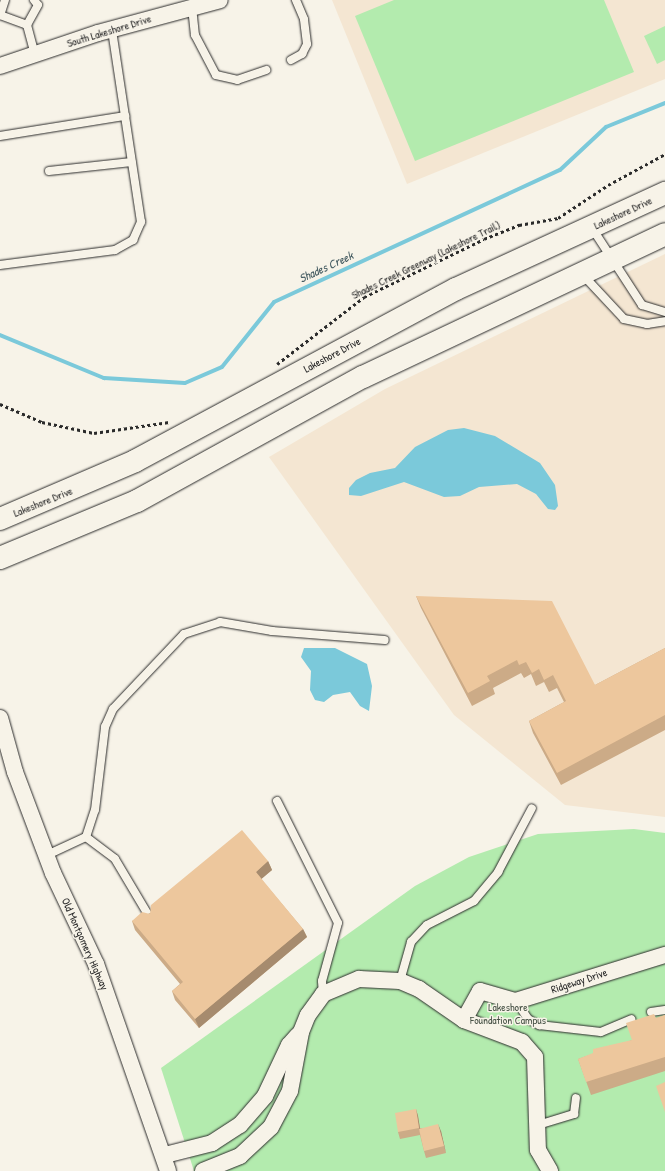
<!DOCTYPE html>
<style>
body{margin:0}
#map{position:relative;width:665px;height:1171px;overflow:hidden;background:#f7f3e8;font-family:"Patrick Hand",sans-serif}
div>[style]{position:absolute}
.built>*{inset:0;background:#f4e6d2}
.green>*{inset:0;background:#b3ebae}
.water>*{inset:0;background:#7bc9da}
.stream>*{height:4px;margin:-2px;padding:0 2px;transform-origin:2px;border-radius:2px;background:#7bc9da}
.path>*{height:2.5px;margin-top:-1.25px;transform-origin:0;background:repeating-linear-gradient(90deg,#2b2b2b 0 3px,transparent 0 6px)}
.roads{filter:drop-shadow(0 0 1px #2b2b2b) drop-shadow(0 0 1px #2b2b2b)}
.service>*{height:8px;margin:-4px;padding:0 4px;transform-origin:4px;border-radius:4px;background:#f7f3e8}
.minor>*{height:16px;margin:-8px;padding:0 8px;transform-origin:8px;border-radius:8px;background:#f7f3e8}
.secondary>*{height:22px;margin:-11px;padding:0 11px;transform-origin:11px;border-radius:11px;background:#f7f3e8}
.wall>*{inset:0;background:#ccab87}
.shaded-wall>*{inset:0;background:#a68b6e}
.building>*{inset:0;background:#edc79d}
span{translate:-50% -50%;white-space:nowrap;text-align:center;line-height:1.15;-webkit-text-stroke:3px #f7f3e8;paint-order:stroke}
.street-label{font-size:11px;color:#2b2b2b}
.park-label{font-size:11px;color:#465145}
.water-label{font-size:12px;color:#435a60;font-style:italic}
</style>
<div id="map">
<div class="built">
<div style="clip-path:polygon(332px 0,665px 0,665px 79px,407px 184px)"></div>
<div style="clip-path:polygon(665px 254px,665px 817px,565px 805px,454px 715px,269px 457px,385px 389px)"></div>
</div>
<div class="green">
<div style="clip-path:polygon(394px 0,604px 0,634px 72px,415px 161px,355px 16px)"></div>
<div style="clip-path:polygon(665px 26px,665px 60px,657px 64px,644px 36px)"></div>
<div style="clip-path:polygon(634px 829px,665px 833px,665px 1171px,194px 1171px,161px 1068px,415px 886px,469px 857px,538px 834px)"></div>
</div>
<div class="water">
<div style="clip-path:polygon(464px 428px,495px 436px,540px 463px,555px 485px,558px 506px,555px 510px,548px 509px,536px 494px,517px 484px,479px 487px,460px 496px,444px 497px,404px 482px,361px 496px,349px 495px,349px 488px,356px 480px,370px 473px,395px 468px,415px 447px,448px 430px)"></div>
<div style="clip-path:polygon(304px 648px,335px 648px,367px 664px,372px 686px,369px 711px,360px 706px,350px 692px,333px 695px,324px 702px,315px 700px,310px 690px,311px 671px,301px 657px)"></div>
</div>
<div class="stream">
<div style="left:0;top:335px;width:113px;rotate:22.5deg"></div>
<div style="left:104px;top:378px;width:81px;rotate:3.5deg"></div>
<div style="left:185px;top:383px;width:40px;rotate:-23.4deg"></div>
<div style="left:222px;top:367px;width:83px;rotate:-51.3deg"></div>
<div style="left:274px;top:302px;width:315px;rotate:-24.8deg"></div>
<div style="left:560px;top:170px;width:63px;rotate:-43.1deg"></div>
<div style="left:606px;top:127px;width:64px;rotate:-22.1deg"></div>
</div>
<div class="path">
<div style="left:277px;top:364px;width:110px;rotate:-37.6deg"></div>
<div style="left:364px;top:297px;width:133px;rotate:-25.8deg"></div>
<div style="left:484px;top:239px;width:38px;rotate:-22deg"></div>
<div style="left:519px;top:225px;width:40px;rotate:-10deg"></div>
<div style="left:558px;top:218px;width:60px;rotate:-33.4deg"></div>
<div style="left:608px;top:185px;width:65px;rotate:-28.5deg"></div>
<div style="left:0;top:404px;width:46px;rotate:23.2deg"></div>
<div style="left:42px;top:422px;width:53px;rotate:11.9deg"></div>
<div style="left:94px;top:433px;width:76px;rotate:-8.3deg"></div>
</div>
<div class="roads">
<div class="service">
<div style="left:5px;top:0;width:16px;rotate:108deg"></div>
<div style="left:0;top:15px;width:29px;rotate:20deg"></div>
<div style="left:34px;top:0;width:6px;rotate:51deg"></div>
<div style="left:38px;top:5px;width:23px;rotate:119deg"></div>
<div style="left:27px;top:25px;width:30px;rotate:75deg"></div>
<div style="left:192px;top:7px;width:28px;rotate:84deg"></div>
<div style="left:195px;top:35px;width:45px;rotate:62.3deg"></div>
<div style="left:216px;top:75px;width:22px;rotate:13deg"></div>
<div style="left:237px;top:80px;width:31px;rotate:-19deg"></div>
<div style="left:291px;top:60px;width:13px;rotate:-29deg"></div>
<div style="left:302px;top:54px;width:11px;rotate:-63deg"></div>
<div style="left:307px;top:44px;width:25px;rotate:-97deg"></div>
<div style="left:304px;top:19px;width:21px;rotate:-113deg"></div>
<div style="left:0;top:136px;width:127px;rotate:-9.1deg"></div>
<div style="left:49px;top:171px;width:83px;rotate:-6.2deg"></div>
<div style="left:592px;top:228px;width:92px;rotate:57deg"></div>
<div style="left:642px;top:305px;width:24px;rotate:17deg"></div>
<div style="left:0;top:265px;width:116px;rotate:-7.4deg"></div>
<div style="left:115px;top:250px;width:21px;rotate:-29deg"></div>
<div style="left:133px;top:240px;width:20px;rotate:-66deg"></div>
<div style="left:141px;top:222px;width:194px;rotate:-98.6deg"></div>
<div style="left:583px;top:275px;width:60px;rotate:47deg"></div>
<div style="left:624px;top:319px;width:24px;rotate:12deg"></div>
<div style="left:647px;top:324px;width:18px;rotate:-9deg"></div>
<div style="left:277px;top:801px;width:136px;rotate:63.4deg"></div>
<div style="left:338px;top:923px;width:60px;rotate:105.4deg"></div>
<div style="left:322px;top:981px;width:13px;rotate:86deg"></div>
<div style="left:86px;top:837px;width:36px;rotate:37deg"></div>
<div style="left:115px;top:859px;width:69px;rotate:59.3deg"></div>
<div style="left:47px;top:855px;width:43px;rotate:-24.8deg"></div>
<div style="left:86px;top:837px;width:28px;rotate:-72deg"></div>
<div style="left:95px;top:810px;width:84px;rotate:-83.1deg"></div>
<div style="left:105px;top:727px;width:20px;rotate:-66deg"></div>
<div style="left:113px;top:709px;width:103px;rotate:-46.6deg"></div>
<div style="left:184px;top:634px;width:38px;rotate:-18deg"></div>
<div style="left:220px;top:622px;width:53px;rotate:9.8deg"></div>
<div style="left:272px;top:631px;width:113px;rotate:4.6deg"></div>
<div style="left:400px;top:981px;width:41px;rotate:-74.2deg"></div>
<div style="left:411px;top:942px;width:23px;rotate:-47deg"></div>
<div style="left:427px;top:925px;width:53px;rotate:-27.1deg"></div>
<div style="left:474px;top:901px;width:38px;rotate:-50deg"></div>
<div style="left:498px;top:872px;width:72px;rotate:-62deg"></div>
<div style="left:516px;top:1001px;width:22px;rotate:56deg"></div>
<div style="left:528px;top:1019px;width:13px;rotate:29deg"></div>
<div style="left:539px;top:1025px;width:62px;rotate:6.4deg"></div>
<div style="left:601px;top:1032px;width:33px;rotate:-23deg"></div>
<div style="left:651px;top:1012px;width:14px;rotate:-8deg"></div>
<div style="left:538px;top:1125px;width:38px;rotate:-17deg"></div>
<div style="left:574px;top:1114px;width:16px;rotate:-83deg"></div>
</div>
<div class="minor">
<div style="left:0;top:66px;width:103px;rotate:-18.6deg"></div>
<div style="left:98px;top:33px;width:126px;rotate:-15.1deg"></div>
<div style="left:0;top:718px;width:56px;rotate:74.5deg"></div>
<div style="left:15px;top:772px;width:108px;rotate:69.4deg"></div>
<div style="left:53px;top:873px;width:101px;rotate:64.7deg"></div>
<div style="left:96px;top:964px;width:219px;rotate:70.8deg"></div>
<div style="left:464px;top:1020px;width:33px;rotate:-61deg"></div>
<div style="left:480px;top:991px;width:37px;rotate:16deg"></div>
<div style="left:516px;top:1001px;width:156px;rotate:-17.2deg"></div>
<div style="left:165px;top:1155px;width:49px;rotate:-14.3deg"></div>
<div style="left:212px;top:1143px;width:33px;rotate:-33deg"></div>
<div style="left:240px;top:1125px;width:38px;rotate:-49deg"></div>
<div style="left:265px;top:1096px;width:56px;rotate:-64.8deg"></div>
<div style="left:289px;top:1045px;width:13px;rotate:-48deg"></div>
<div style="left:203px;top:1171px;width:40px;rotate:-22deg"></div>
<div style="left:240px;top:1156px;width:42px;rotate:-43.1deg"></div>
<div style="left:271px;top:1127px;width:41px;rotate:-62.2deg"></div>
<div style="left:290px;top:1091px;width:60px;rotate:-79.4deg"></div>
<div style="left:301px;top:1032px;width:18px;rotate:-68deg"></div>
<div style="left:308px;top:1015px;width:26px;rotate:-54deg"></div>
<div style="left:323px;top:994px;width:39px;rotate:-23deg"></div>
<div style="left:359px;top:979px;width:41px;rotate:2.8deg"></div>
<div style="left:400px;top:981px;width:21px;rotate:23deg"></div>
<div style="left:419px;top:989px;width:55px;rotate:34.6deg"></div>
<div style="left:464px;top:1020px;width:62px;rotate:20.8deg"></div>
<div style="left:522px;top:1042px;width:20px;rotate:49deg"></div>
<div style="left:535px;top:1057px;width:93px;rotate:88.2deg"></div>
<div style="left:538px;top:1150px;width:24px;rotate:60deg"></div>
</div>
<div class="secondary">
<div style="left:0;top:519px;width:147px;rotate:-23.2deg"></div>
<div style="left:135px;top:461px;width:364px;rotate:-28.2deg"></div>
<div style="left:456px;top:289px;width:230px;rotate:-24.7deg"></div>
<div style="left:0;top:558px;width:148px;rotate:-22.6deg"></div>
<div style="left:137px;top:501px;width:258px;rotate:-28.8deg"></div>
<div style="left:363px;top:377px;width:334px;rotate:-25.3deg"></div>
</div>
</div>
<div class="wall">
<div style="clip-path:polygon(416px 596px,595px 685px,665px 648px,665px 730px,561px 785px,533px 733px,529px 721px,564px 702px,557px 688px,549px 692px,544px 682px,536px 686px,531px 674px,524px 678px,521px 673px,493px 688px,495px 694px,472px 706px,421px 608px)"></div>
<div style="clip-path:polygon(268px 861px,272px 870px,261px 879px,303px 929px,307px 937px,199px 1028px,175px 1000px,172px 991px,180px 984px,135px 930px,132px 921px)"></div>
<div style="clip-path:polygon(665px 1015px,665px 1071px,591px 1095px,578px 1059px,632px 1040px,656px 1018px)"></div>
<div style="clip-path:polygon(416px 1109px,418px 1116px,420px 1128px,441px 1131px,446px 1153px,426px 1158px,424px 1151px,420px 1135px,400px 1139px,398px 1132px)"></div>
</div>
<div class="shaded-wall">
<div style="clip-path:polygon(268px 861px,272px 870px,259px 881px,256px 872px)"></div>
<div style="clip-path:polygon(303px 929px,307px 937px,199px 1028px,195px 1019px)"></div>
<div style="clip-path:polygon(416px 1109px,418px 1116px,421px 1135px,419px 1128px)"></div>
<div style="clip-path:polygon(438px 1124px,441px 1131px,446px 1153px,444px 1146px)"></div>
</div>
<div class="building">
<div style="clip-path:polygon(416px 596px,552px 601px,595px 685px,665px 648px,665px 715px,557px 773px,529px 721px,566px 701px,553px 675px,544px 680px,539px 669px,532px 673px,526px 662px,519px 665px,517px 660px,487px 676px,490px 681px,468px 693px)"></div>
<div style="clip-path:polygon(242px 830px,268px 861px,256px 872px,303px 929px,195px 1019px,172px 991px,183px 982px,132px 921px,142px 912px,150px 914px,151px 905px)"></div>
<div style="clip-path:polygon(654px 1014px,656px 1018px,665px 1015px,665px 1057px,586px 1082px,578px 1059px,593px 1053px,593px 1049px,632px 1040px,626px 1023px)"></div>
<div style="clip-path:polygon(665px 1082px,665px 1112px,656px 1086px)"></div>
<div style="clip-path:polygon(416px 1109px,419px 1128px,398px 1132px,395px 1113px)"></div>
<div style="clip-path:polygon(438px 1124px,444px 1146px,424px 1151px,419px 1129px)"></div>
</div>
<div class="street-label">
<span style="left:109px;top:31px;rotate:-17deg">South Lakeshore Drive</span>
<span style="left:623px;top:213px;rotate:-25deg">Lakeshore Drive</span>
<span style="left:426px;top:260px;rotate:-26deg">Shades Creek Greenway (Lakeshore Trail)</span>
<span style="left:332px;top:355px;rotate:-28deg">Lakeshore Drive</span>
<span style="left:43px;top:502px;rotate:-22deg">Lakeshore Drive</span>
<span style="left:85px;top:944px;rotate:66deg">Old Montgomery Highway</span>
<span style="left:579px;top:981px;rotate:-18deg">Ridgeway Drive</span>
</div>
<div class="park-label">
<span style="left:508px;top:1014px">Lakeshore<br>Foundation Campus</span>
</div>
<div class="water-label">
<span style="left:326px;top:267px;rotate:-25deg">Shades Creek</span>
</div>
</div>
